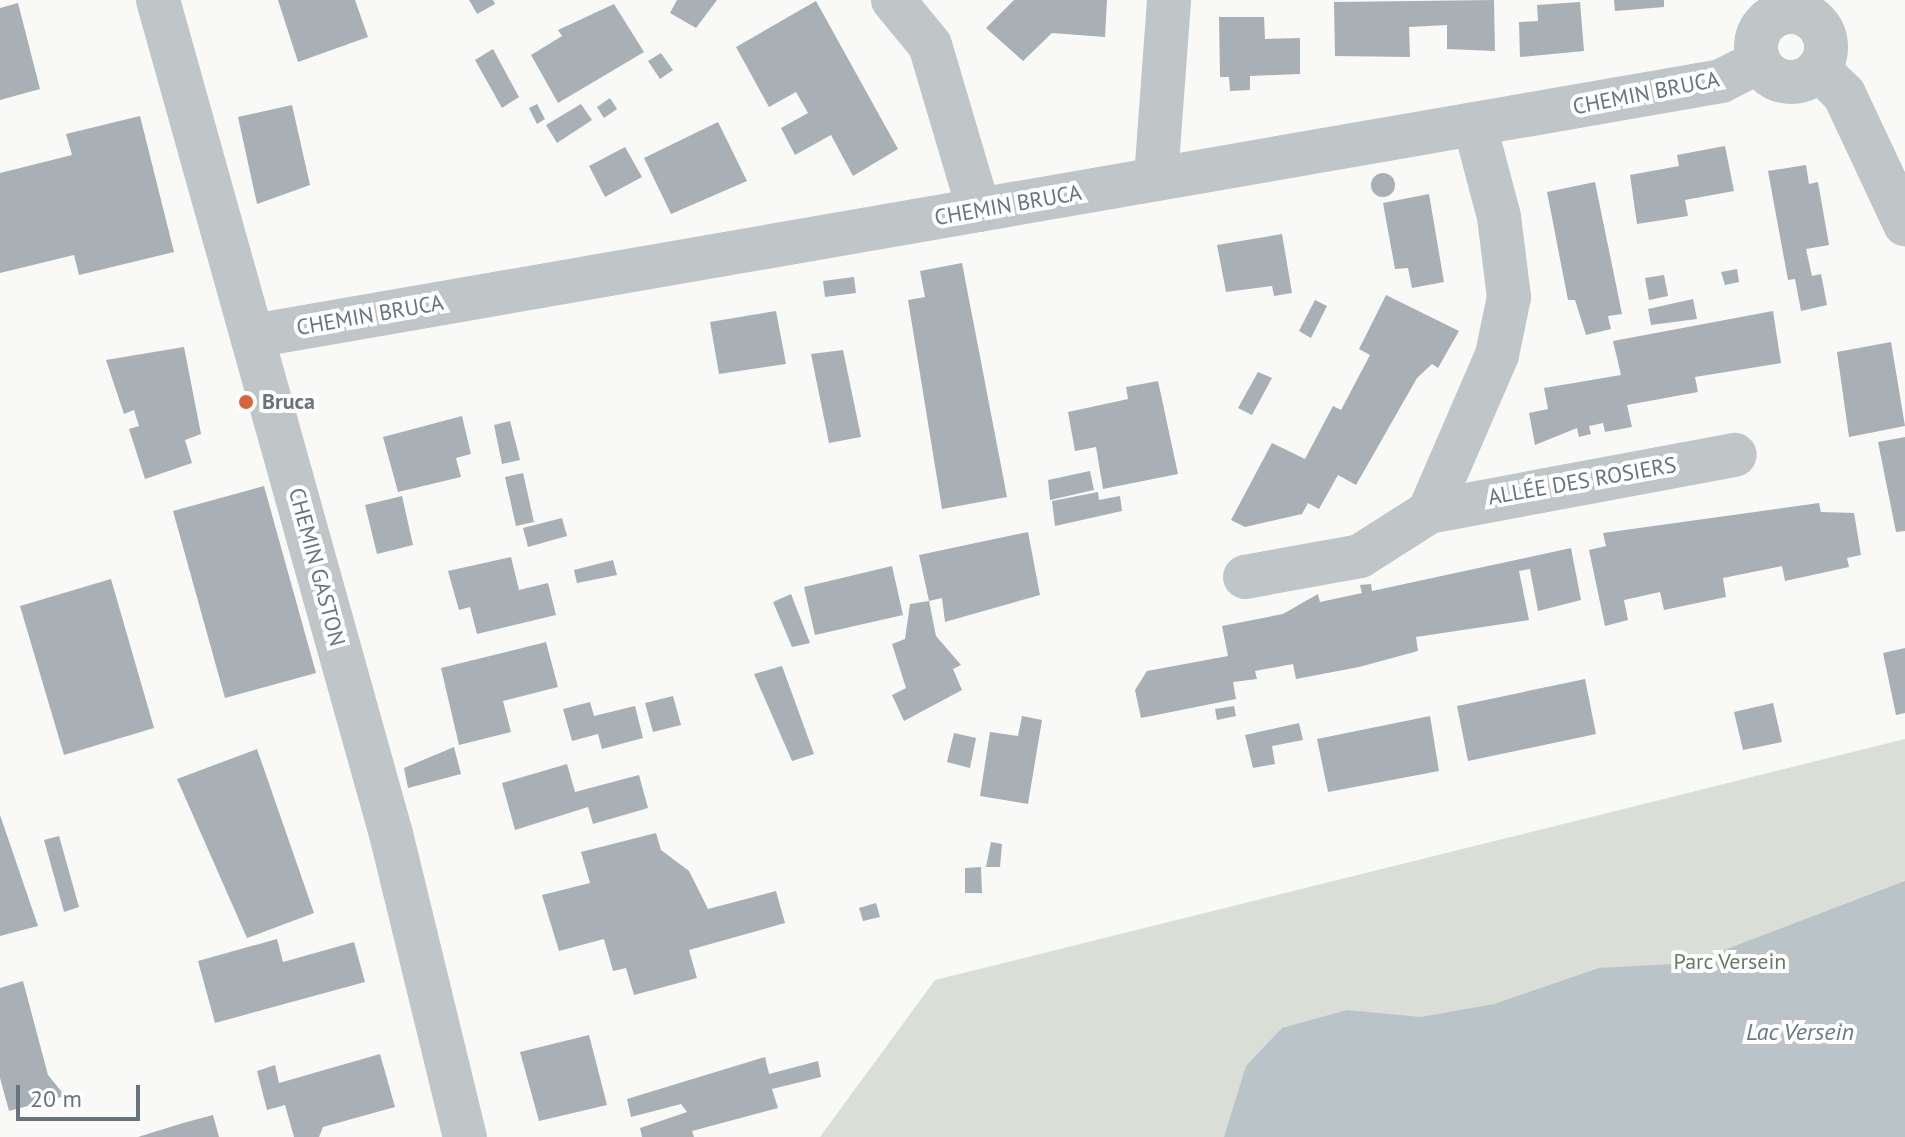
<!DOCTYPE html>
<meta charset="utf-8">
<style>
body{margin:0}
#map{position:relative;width:1905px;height:1137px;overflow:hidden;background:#f9f9f7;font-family:"PT Sans",sans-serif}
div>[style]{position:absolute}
.green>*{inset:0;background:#d9ded7}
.water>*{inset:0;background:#bac4c8}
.building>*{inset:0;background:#a8b0b6}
.round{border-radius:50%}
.minor>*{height:44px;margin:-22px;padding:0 22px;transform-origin:22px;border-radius:22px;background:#c0c5c8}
.minor>.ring{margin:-22px;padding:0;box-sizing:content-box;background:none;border:44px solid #c0c5c8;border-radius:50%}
.dots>*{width:22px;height:22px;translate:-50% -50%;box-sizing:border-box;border:4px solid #fff;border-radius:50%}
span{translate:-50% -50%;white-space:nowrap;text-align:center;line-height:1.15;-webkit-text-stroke:8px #fff;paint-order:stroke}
.street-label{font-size:22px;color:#667480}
.poi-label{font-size:22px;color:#667480;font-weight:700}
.left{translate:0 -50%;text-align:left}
.park-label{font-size:22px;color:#677965}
.water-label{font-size:24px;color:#677981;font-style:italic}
.scale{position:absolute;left:16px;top:1085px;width:124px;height:36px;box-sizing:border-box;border:4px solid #667480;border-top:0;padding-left:10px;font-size:24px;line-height:28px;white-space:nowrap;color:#667480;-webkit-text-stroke:6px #fff;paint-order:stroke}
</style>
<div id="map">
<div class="green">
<div style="clip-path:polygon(1905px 739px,1905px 1137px,820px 1137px,935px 980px)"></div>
</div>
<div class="water">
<div style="clip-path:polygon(1905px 881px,1905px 1137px,1224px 1137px,1246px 1066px,1282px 1028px,1347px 1010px,1421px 1017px,1494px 1004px,1599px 968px,1690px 963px)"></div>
</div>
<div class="building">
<div style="clip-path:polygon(278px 0,355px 0,368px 37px,298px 62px)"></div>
<div style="clip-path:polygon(469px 0,493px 0,495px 4px,477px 14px)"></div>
<div style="clip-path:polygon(677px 0,717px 0,696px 28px,670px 13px)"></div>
<div style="clip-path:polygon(1014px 0,1107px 0,1105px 37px,1052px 33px,1023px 61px,986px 28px)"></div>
<div style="clip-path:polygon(1494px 0,1495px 51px,1447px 49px,1447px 25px,1409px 27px,1410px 57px,1335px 56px,1334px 2px)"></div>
<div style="clip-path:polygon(1614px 0,1664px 0,1664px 7px,1615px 11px)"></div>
<div style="clip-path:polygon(816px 1px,898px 149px,853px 176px,831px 135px,795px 155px,781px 128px,808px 113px,796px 92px,769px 107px,736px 47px)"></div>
<div style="clip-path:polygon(1580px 2px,1584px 51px,1520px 57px,1519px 22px,1538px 21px,1537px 5px)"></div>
<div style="clip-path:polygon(18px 3px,40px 89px,0 100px,0 8px)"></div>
<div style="clip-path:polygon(614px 4px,644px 52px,558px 103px,531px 55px,562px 36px,558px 30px)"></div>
<div style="clip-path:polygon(1264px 17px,1265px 39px,1300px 38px,1300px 74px,1250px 76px,1250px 90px,1230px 91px,1229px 77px,1220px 77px,1219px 17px)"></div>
<div style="clip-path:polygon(493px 49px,519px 97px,502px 108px,475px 60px)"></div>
<div style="clip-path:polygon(661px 53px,673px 70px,660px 79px,648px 61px)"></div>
<div style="clip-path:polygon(610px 98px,617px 109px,604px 118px,597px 107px)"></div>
<div style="clip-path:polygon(537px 104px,545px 119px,537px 124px,529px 108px)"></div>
<div style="clip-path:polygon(581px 104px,592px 120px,557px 143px,546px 125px)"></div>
<div style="clip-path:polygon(292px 105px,310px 185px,257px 204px,238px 117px)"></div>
<div style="clip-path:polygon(140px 116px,174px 252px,79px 275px,74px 255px,0 273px,0 173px,72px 155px,66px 134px)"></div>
<div style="clip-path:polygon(718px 122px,747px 181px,671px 214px,644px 158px)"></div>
<div style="clip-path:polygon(1725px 146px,1734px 191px,1685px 200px,1688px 216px,1637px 224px,1630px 175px,1679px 166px,1677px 155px)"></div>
<div style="clip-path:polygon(625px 147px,642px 177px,605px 197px,589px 166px)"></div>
<div style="clip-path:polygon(1806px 165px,1809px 184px,1818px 182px,1829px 245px,1806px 249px,1812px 276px,1821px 274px,1827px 305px,1801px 311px,1795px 279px,1788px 280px,1768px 171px)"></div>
<div class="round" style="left:1371px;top:173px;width:24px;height:24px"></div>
<div style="clip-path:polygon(1595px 182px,1622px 314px,1608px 316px,1611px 329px,1586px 335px,1575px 300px,1568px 300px,1547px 192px)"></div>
<div style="clip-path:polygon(1429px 194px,1444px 282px,1412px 288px,1408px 268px,1395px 269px,1383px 203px)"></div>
<div style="clip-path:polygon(1282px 234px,1292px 293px,1274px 296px,1272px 286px,1226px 292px,1217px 245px)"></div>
<div style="clip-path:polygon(962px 263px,1007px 497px,942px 509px,908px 300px,925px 297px,920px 271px)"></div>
<div style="clip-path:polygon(1737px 269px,1739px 282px,1725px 285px,1721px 272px)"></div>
<div style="clip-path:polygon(1664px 275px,1668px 296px,1649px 300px,1645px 278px)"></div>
<div style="clip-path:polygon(854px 277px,856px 293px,825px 297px,823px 281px)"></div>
<div style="clip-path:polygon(1386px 295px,1459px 331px,1438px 368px,1432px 364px,1417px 378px,1356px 485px,1338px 475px,1319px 509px,1308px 503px,1302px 514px,1245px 527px,1231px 520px,1272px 443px,1305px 459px,1333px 406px,1341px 410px,1370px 355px,1359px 349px)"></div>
<div style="clip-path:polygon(1693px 299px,1697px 319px,1651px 325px,1648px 309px)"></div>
<div style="clip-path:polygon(1315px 300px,1327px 306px,1311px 338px,1299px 331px)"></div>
<div style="clip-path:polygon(776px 311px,786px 364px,719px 374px,710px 322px)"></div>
<div style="clip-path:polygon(1773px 311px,1781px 363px,1695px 377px,1698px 392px,1627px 405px,1632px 427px,1605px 432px,1603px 423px,1589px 426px,1591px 434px,1579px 437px,1577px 428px,1535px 445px,1529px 413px,1548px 409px,1544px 388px,1621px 375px,1613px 341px)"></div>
<div style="clip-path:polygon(1891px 342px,1905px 426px,1849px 437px,1837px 352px)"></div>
<div style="clip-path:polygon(184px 347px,201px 434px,185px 440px,192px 463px,145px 479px,129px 429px,139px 426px,134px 410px,124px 414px,106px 360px)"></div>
<div style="clip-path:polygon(843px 350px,861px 437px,829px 443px,811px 354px)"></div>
<div style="clip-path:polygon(1258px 372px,1272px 378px,1252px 415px,1238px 408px)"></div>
<div style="clip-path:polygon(1158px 381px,1178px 474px,1103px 489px,1096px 447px,1075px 451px,1068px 412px,1128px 399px,1126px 387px)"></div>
<div style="clip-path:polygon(462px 416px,471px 454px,456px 458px,461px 477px,398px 492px,383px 437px)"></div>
<div style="clip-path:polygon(510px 421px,520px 460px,502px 464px,494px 425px)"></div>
<div style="clip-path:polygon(1905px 437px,1905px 531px,1896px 532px,1878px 442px)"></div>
<div style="clip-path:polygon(1090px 471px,1094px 490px,1050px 500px,1048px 480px)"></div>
<div style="clip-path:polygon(523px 473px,534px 522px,516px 526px,505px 477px)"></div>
<div style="clip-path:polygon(264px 486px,316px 673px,225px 698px,173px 511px)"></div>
<div style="clip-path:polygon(1098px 492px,1099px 500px,1120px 496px,1122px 511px,1055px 526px,1052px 501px)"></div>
<div style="clip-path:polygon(402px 496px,413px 545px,377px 554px,365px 505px)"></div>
<div style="clip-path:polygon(1819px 503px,1821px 512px,1854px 513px,1861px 555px,1847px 558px,1849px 567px,1785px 581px,1782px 566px,1723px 578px,1726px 597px,1664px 610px,1660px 592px,1624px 600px,1628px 620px,1605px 626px,1589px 550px,1606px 546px,1603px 533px)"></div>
<div style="clip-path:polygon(562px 518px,567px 536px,528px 547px,523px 528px)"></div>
<div style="clip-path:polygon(1028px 532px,1040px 595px,945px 622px,942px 598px,929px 601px,919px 555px)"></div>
<div style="clip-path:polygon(1571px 548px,1581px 600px,1538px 611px,1530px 569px,1519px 571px,1529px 620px,1416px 637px,1418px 651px,1359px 667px,1296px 679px,1293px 664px,1255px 671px,1257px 679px,1233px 682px,1236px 699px,1141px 718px,1135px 690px,1147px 671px,1228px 656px,1222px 626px,1283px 614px,1318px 594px,1320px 602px,1362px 593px,1360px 585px,1371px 584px,1372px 591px)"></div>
<div style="clip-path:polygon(511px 557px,519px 590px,548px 583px,556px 615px,477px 634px,470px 607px,459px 610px,448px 571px)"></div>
<div style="clip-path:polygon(613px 560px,617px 575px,577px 583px,574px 570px)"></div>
<div style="clip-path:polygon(892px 566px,903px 615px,815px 635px,804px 587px)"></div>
<div style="clip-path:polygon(111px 579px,154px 728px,64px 755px,20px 606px)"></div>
<div style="clip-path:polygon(791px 594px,810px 643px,792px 647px,773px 602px)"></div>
<div style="clip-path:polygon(929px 601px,936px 636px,961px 665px,953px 669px,962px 690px,904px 721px,892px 695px,906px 688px,892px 644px,905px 639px,910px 604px)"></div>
<div style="clip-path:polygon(546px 642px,558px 687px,503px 701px,511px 732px,459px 745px,441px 668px)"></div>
<div style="clip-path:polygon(1905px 648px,1905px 713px,1896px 715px,1883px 653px)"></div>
<div style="clip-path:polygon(782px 666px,814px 754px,792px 761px,754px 674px)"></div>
<div style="clip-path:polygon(1585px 679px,1596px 734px,1468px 761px,1457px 706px)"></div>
<div style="clip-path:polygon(673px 696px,681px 725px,653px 732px,645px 703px)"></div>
<div style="clip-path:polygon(590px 702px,594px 716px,635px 706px,643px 738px,602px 749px,598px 734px,572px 741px,563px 709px)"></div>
<div style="clip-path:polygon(1773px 703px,1782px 742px,1743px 750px,1734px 712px)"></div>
<div style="clip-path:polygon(1234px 706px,1236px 716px,1217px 720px,1215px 709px)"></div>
<div style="clip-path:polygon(1022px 716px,1042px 720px,1028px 804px,980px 796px,990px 732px,1018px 736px)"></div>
<div style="clip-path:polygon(1430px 716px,1439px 771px,1328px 792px,1317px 739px)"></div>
<div style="clip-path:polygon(1299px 723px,1303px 740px,1272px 746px,1275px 764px,1253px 768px,1245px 735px)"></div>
<div style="clip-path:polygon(954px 733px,976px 738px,970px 768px,947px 762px)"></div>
<div style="clip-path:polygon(454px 747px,461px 774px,408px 788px,404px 768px)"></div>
<div style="clip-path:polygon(257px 749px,314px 913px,247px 938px,177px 779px)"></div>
<div style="clip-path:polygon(567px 764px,575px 792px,639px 775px,648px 808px,593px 824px,588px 807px,515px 830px,502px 783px)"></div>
<div style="clip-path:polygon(0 815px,38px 926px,0 936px)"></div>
<div style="clip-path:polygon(656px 833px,661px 850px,689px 871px,708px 909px,776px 891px,785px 923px,689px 950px,697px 978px,634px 995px,626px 968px,613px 971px,604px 939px,559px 951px,542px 895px,590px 883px,581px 852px)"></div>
<div style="clip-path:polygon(59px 836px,79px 907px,64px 912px,44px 840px)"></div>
<div style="clip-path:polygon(991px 842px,1002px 844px,1000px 867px,986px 867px)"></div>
<div style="clip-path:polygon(981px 867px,982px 893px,965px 893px,965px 868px)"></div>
<div style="clip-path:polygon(876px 903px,880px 917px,863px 921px,859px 908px)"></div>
<div style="clip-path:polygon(277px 939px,283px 962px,354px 942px,365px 982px,215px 1023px,198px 961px)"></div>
<div style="clip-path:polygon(23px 981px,48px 1075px,65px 1096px,9px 1111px,0 1078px,0 988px)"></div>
<div style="clip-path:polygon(589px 1035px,607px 1105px,539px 1121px,520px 1052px)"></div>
<div style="clip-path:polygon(380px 1054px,395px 1107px,323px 1127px,319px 1137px,294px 1137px,285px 1105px,267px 1110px,257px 1071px,275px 1065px,279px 1083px)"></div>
<div style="clip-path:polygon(765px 1057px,769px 1074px,818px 1061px,821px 1077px,772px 1089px,778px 1108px,692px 1131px,694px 1137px,642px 1137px,640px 1128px,687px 1112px,681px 1104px,631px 1117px,627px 1099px)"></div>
<div style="clip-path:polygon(213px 1115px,219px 1137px,138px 1137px,183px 1123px)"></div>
</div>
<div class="minor">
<div style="left:158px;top:0;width:866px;rotate:74.39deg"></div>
<div style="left:391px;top:834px;width:312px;rotate:76.3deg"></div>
<div style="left:893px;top:0;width:58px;rotate:50.6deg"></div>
<div style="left:930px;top:45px;width:172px;rotate:73.5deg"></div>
<div class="ring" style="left:1756px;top:12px;width:26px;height:26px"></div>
<div style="left:1818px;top:69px;width:36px;rotate:44deg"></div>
<div style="left:1844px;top:94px;width:144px;rotate:64.9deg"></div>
<div style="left:1475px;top:126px;width:94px;rotate:75.2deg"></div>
<div style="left:1499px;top:217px;width:81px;rotate:82.9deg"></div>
<div style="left:1509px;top:297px;width:59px;rotate:101.7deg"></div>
<div style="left:1497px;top:355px;width:171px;rotate:113.4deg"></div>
<div style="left:1429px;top:512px;width:311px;rotate:-10.6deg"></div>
<div style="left:1156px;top:178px;width:178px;rotate:-85.8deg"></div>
<div style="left:253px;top:336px;width:1490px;rotate:-9.85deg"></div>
<div style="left:1721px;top:81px;width:42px;rotate:-26.6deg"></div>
<div style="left:1245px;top:577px;width:117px;rotate:-10.3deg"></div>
<div style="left:1360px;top:556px;width:82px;rotate:-32.5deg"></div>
</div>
<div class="dots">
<div style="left:246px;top:402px;background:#d86439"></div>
</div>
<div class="street-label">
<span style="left:1646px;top:93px;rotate:-11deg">CHEMIN BRUCA</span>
<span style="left:1008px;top:205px;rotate:-10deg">CHEMIN BRUCA</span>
<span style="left:370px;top:315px;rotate:-10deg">CHEMIN BRUCA</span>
<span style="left:1582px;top:481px;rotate:-10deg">ALLÉE DES ROSIERS</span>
<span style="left:317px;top:567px;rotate:75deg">CHEMIN GASTON</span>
</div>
<div class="poi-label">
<span class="left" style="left:262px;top:402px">Bruca</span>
</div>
<div class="park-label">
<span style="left:1730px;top:962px">Parc Versein</span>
</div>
<div class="water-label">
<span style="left:1800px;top:1032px">Lac Versein</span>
</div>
<div class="scale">20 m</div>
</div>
